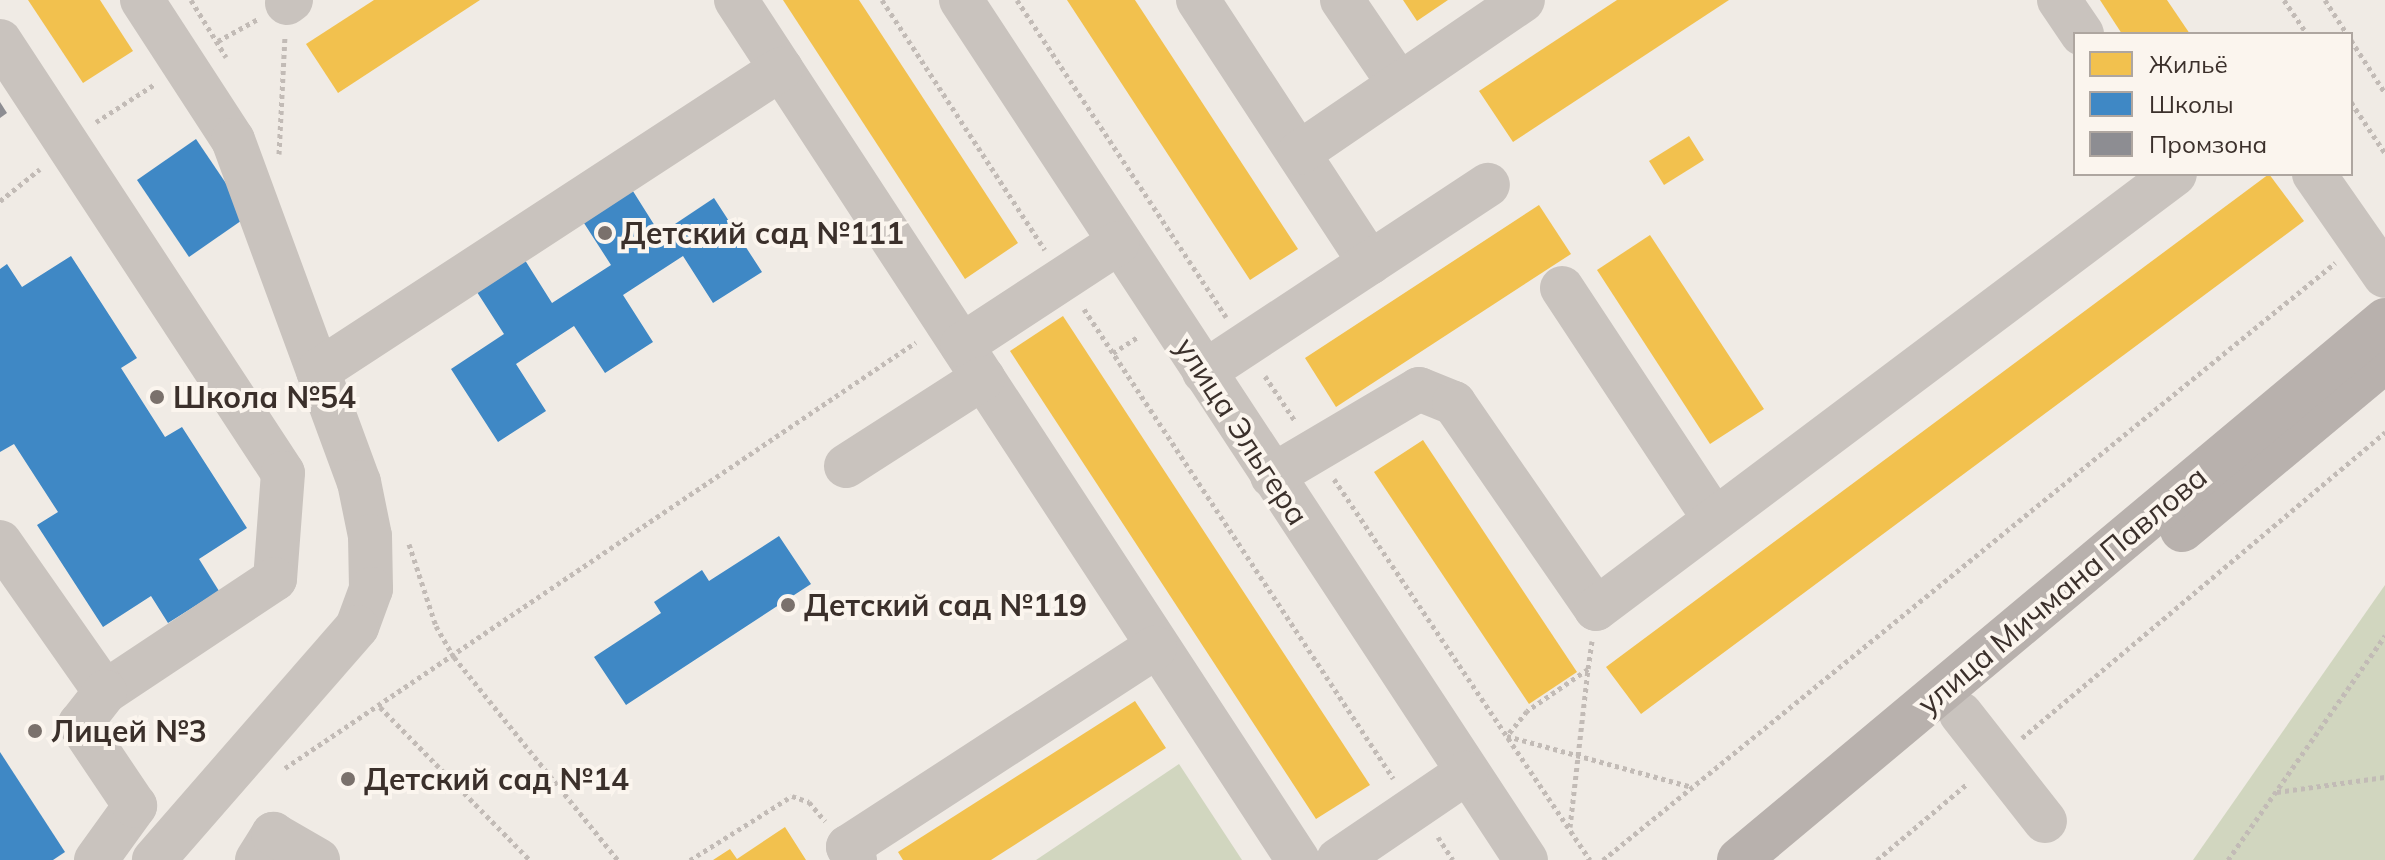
<!DOCTYPE html>
<meta charset="utf-8">
<style>
body{margin:0}
#map{position:relative;width:2385px;height:860px;overflow:hidden;background:#f0ebe5;font-family:Mulish,sans-serif}
div>[style]{position:absolute}
.green>*{inset:0;background:#d1d6bf}
.homes>*{inset:0;background:#f2c14e}
.schools>*{inset:0;background:#3f88c5}
.industry>*{inset:0;background:#8d8d92}
.path>*{height:5px;margin-top:-2.5px;transform-origin:0;background:repeating-linear-gradient(90deg,#c2bbb6 0 4px,transparent 0 8px)}
.minor>*{height:44px;margin:-22px;padding:0 22px;transform-origin:22px;border-radius:22px;background:#c9c3be}
.major>*{height:44px;margin:-22px;padding:0 22px;transform-origin:22px;border-radius:22px;background:#b8b1ad}
.dots>*{width:22px;height:22px;translate:-50% -50%;box-sizing:border-box;border:4px solid #fbf5ee;border-radius:50%}
span{translate:-50% -50%;white-space:nowrap;text-align:center;line-height:1.15;-webkit-text-stroke:8px #fbf5ee;paint-order:stroke}
.poi-label{font-size:30px;color:#3b302b;font-weight:700}
.left{translate:0 -50%;text-align:left}
.street-label{font-size:30px;color:#3b302b}
.legend{position:absolute;left:2073px;top:32px;width:280px;height:144px;box-sizing:border-box;background:#fbf5ee;border:2px solid #aea6a0;margin:0;padding:10px 14px;list-style:none;font-size:24px;color:#3b302b}
.legend li{display:flex;align-items:center;gap:16px;height:40px}
.legend b{width:40px;border:2px solid #aea6a0}
</style>
<div id="map">
<div class="green">
<div style="clip-path:polygon(2385px 585px,2385px 860px,2193px 860px)"></div>
<div style="clip-path:polygon(1179px 764px,1242px 860px,1036px 860px)"></div>
</div>
<div class="homes">
<div style="clip-path:polygon(28px 0,100px 0,133px 51px,83px 83px)"></div>
<div style="clip-path:polygon(374px 0,480px 0,338px 93px,306px 44px)"></div>
<div style="clip-path:polygon(783px 0,859px 0,1018px 243px,965px 279px)"></div>
<div style="clip-path:polygon(1067px 0,1135px 0,1298px 249px,1250px 280px)"></div>
<div style="clip-path:polygon(1403px 0,1448px 0,1417px 21px)"></div>
<div style="clip-path:polygon(1617px 0,1729px 0,1513px 142px,1479px 91px)"></div>
<div style="clip-path:polygon(2100px 0,2167px 0,2190px 34px,2122px 34px)"></div>
<div style="clip-path:polygon(1689px 136px,1704px 160px,1664px 185px,1649px 161px)"></div>
<div style="clip-path:polygon(2269px 174px,2304px 221px,1641px 714px,1606px 667px)"></div>
<div style="clip-path:polygon(1539px 205px,1571px 254px,1336px 407px,1305px 358px)"></div>
<div style="clip-path:polygon(1650px 235px,1764px 409px,1710px 444px,1597px 270px)"></div>
<div style="clip-path:polygon(1063px 316px,1370px 785px,1316px 819px,1010px 351px)"></div>
<div style="clip-path:polygon(1423px 440px,1577px 672px,1529px 704px,1374px 472px)"></div>
<div style="clip-path:polygon(1135px 701px,1166px 748px,991px 860px,903px 860px,898px 852px)"></div>
<div style="clip-path:polygon(785px 827px,806px 860px,713px 860px,730px 849px,737px 859px)"></div>
</div>
<div class="schools">
<div style="clip-path:polygon(196px 139px,248px 216px,189px 257px,137px 180px)"></div>
<div style="clip-path:polygon(631px 188px,660px 234px,714px 198px,762px 272px,713px 303px,683px 256px,623px 295px,653px 342px,605px 373px,574px 326px,516px 364px,546px 411px,498px 442px,451px 369px,504px 334px,475px 289px,523px 257px,552px 303px,611px 265px,582px 220px)"></div>
<div style="clip-path:polygon(71px 256px,137px 358px,121px 368px,165px 437px,182px 427px,247px 528px,199px 559px,219px 591px,168px 623px,151px 596px,103px 627px,37px 525px,58px 512px,14px 444px,0 452px,0 269px,7px 264px,22px 287px)"></div>
<div style="clip-path:polygon(779px 536px,811px 584px,626px 705px,594px 657px,661px 613px,654px 602px,702px 570px,709px 581px)"></div>
<div style="clip-path:polygon(0 752px,65px 852px,53px 860px,0 860px)"></div>
</div>
<div class="industry">
<div style="clip-path:polygon(0 102px,7px 113px,0 118px)"></div>
</div>
<div class="path">
<div style="left:191px;top:0;width:67px;rotate:58.4deg"></div>
<div style="left:882px;top:0;width:298px;rotate:56.9deg"></div>
<div style="left:1017px;top:0;width:380px;rotate:56.6deg"></div>
<div style="left:2284px;top:0;width:41px;rotate:55.9deg"></div>
<div style="left:2325px;top:0;width:40px;rotate:57.1deg"></div>
<div style="left:2351px;top:40px;width:63px;rotate:57.3deg"></div>
<div style="left:218px;top:41px;width:46px;rotate:-28.8deg"></div>
<div style="left:2351px;top:102px;width:61px;rotate:56.3deg"></div>
<div style="left:96px;top:122px;width:70px;rotate:-32.8deg"></div>
<div style="left:279px;top:154px;width:118px;rotate:-87.1deg"></div>
<div style="left:0;top:201px;width:51px;rotate:-38.7deg"></div>
<div style="left:1084px;top:309px;width:562px;rotate:56.62deg"></div>
<div style="left:1113px;top:353px;width:31px;rotate:-33deg"></div>
<div style="left:1265px;top:376px;width:54px;rotate:56.3deg"></div>
<div style="left:1334px;top:479px;width:459px;rotate:56.1deg"></div>
<div style="left:409px;top:544px;width:86px;rotate:71.8deg"></div>
<div style="left:436px;top:626px;width:36px;rotate:60deg"></div>
<div style="left:454px;top:657px;width:261px;rotate:51.1deg"></div>
<div style="left:1592px;top:641px;width:28px;rotate:98deg"></div>
<div style="left:1588px;top:669px;width:74px;rotate:145.5deg"></div>
<div style="left:1527px;top:711px;width:32px;rotate:129deg"></div>
<div style="left:1507px;top:736px;width:192px;rotate:15.4deg"></div>
<div style="left:380px;top:707px;width:214px;rotate:45.6deg"></div>
<div style="left:2022px;top:738px;width:475px;rotate:-40.1deg"></div>
<div style="left:285px;top:768px;width:761px;rotate:-34.02deg"></div>
<div style="left:2277px;top:792px;width:109px;rotate:-7.9deg"></div>
<div style="left:1570px;top:827px;width:158px;rotate:-83.5deg"></div>
<div style="left:1438px;top:837px;width:27px;rotate:57deg"></div>
<div style="left:690px;top:860px;width:120px;rotate:-32.1deg"></div>
<div style="left:792px;top:796px;width:18px;rotate:19deg"></div>
<div style="left:809px;top:802px;width:25px;rotate:50deg"></div>
<div style="left:1603px;top:860px;width:945px;rotate:-39.2deg"></div>
<div style="left:1877px;top:860px;width:119px;rotate:-40.2deg"></div>
<div style="left:2228px;top:860px;width:274px;rotate:-55deg"></div>
</div>
<div class="minor">
<div style="left:142px;top:0;width:167px;rotate:57deg"></div>
<div style="left:233px;top:140px;width:364px;rotate:69.8deg"></div>
<div style="left:359px;top:482px;width:55px;rotate:78.5deg"></div>
<div style="left:370px;top:536px;width:53px;rotate:88.9deg"></div>
<div style="left:371px;top:589px;width:40px;rotate:110.2deg"></div>
<div style="left:357px;top:627px;width:309px;rotate:131.1deg"></div>
<div style="left:736px;top:0;width:1027px;rotate:56.84deg"></div>
<div style="left:961px;top:0;width:1029px;rotate:56.7deg"></div>
<div style="left:1198px;top:0;width:314px;rotate:56.8deg"></div>
<div style="left:1342px;top:0;width:102px;rotate:55.8deg"></div>
<div style="left:2059px;top:0;width:41px;rotate:55.9deg"></div>
<div style="left:287px;top:3px;width:5px;rotate:-37deg"></div>
<div style="left:0;top:41px;width:516px;rotate:56.77deg"></div>
<div style="left:283px;top:473px;width:106px;rotate:94.3deg"></div>
<div style="left:275px;top:579px;width:204px;rotate:146.4deg"></div>
<div style="left:105px;top:692px;width:183px;rotate:-125deg"></div>
<div style="left:1299px;top:153px;width:271px;rotate:-34.3deg"></div>
<div style="left:2314px;top:174px;width:124px;rotate:55.2deg"></div>
<div style="left:1562px;top:288px;width:274px;rotate:56.6deg"></div>
<div style="left:962px;top:345px;width:186px;rotate:-33.2deg"></div>
<div style="left:318px;top:371px;width:553px;rotate:-33.12deg"></div>
<div style="left:1204px;top:372px;width:340px;rotate:-33.4deg"></div>
<div style="left:846px;top:466px;width:163px;rotate:-32.7deg"></div>
<div style="left:1272px;top:476px;width:171px;rotate:-30.6deg"></div>
<div style="left:1419px;top:389px;width:38px;rotate:22deg"></div>
<div style="left:1454px;top:403px;width:250px;rotate:55.4deg"></div>
<div style="left:1596px;top:609px;width:724px;rotate:-36.92deg"></div>
<div style="left:1961px;top:714px;width:136px;rotate:51.9deg"></div>
<div style="left:96px;top:860px;width:67px;rotate:-54.2deg"></div>
<div style="left:135px;top:806px;width:99px;rotate:-123.9deg"></div>
<div style="left:80px;top:724px;width:41px;rotate:-52deg"></div>
<div style="left:257px;top:860px;width:31px;rotate:-58deg"></div>
<div style="left:273px;top:834px;width:52px;rotate:30deg"></div>
<div style="left:855px;top:860px;width:15px;rotate:-118deg"></div>
<div style="left:848px;top:847px;width:366px;rotate:-33deg"></div>
<div style="left:1338px;top:860px;width:155px;rotate:-34.2deg"></div>
</div>
<div class="major">
<div style="left:2182px;top:530px;width:264px;rotate:-39.8deg"></div>
<div style="left:1739px;top:860px;width:842px;rotate:-39.89deg"></div>
</div>
<div class="dots">
<div style="left:605px;top:233px;background:#7a716c"></div>
<div style="left:157px;top:397px;background:#7a716c"></div>
<div style="left:788px;top:605px;background:#7a716c"></div>
<div style="left:35px;top:731px;background:#7a716c"></div>
<div style="left:348px;top:779px;background:#7a716c"></div>
</div>
<div class="poi-label">
<span class="left" style="left:621px;top:233px">Детский сад №111</span>
<span class="left" style="left:173px;top:397px">Школа №54</span>
<span class="left" style="left:804px;top:605px">Детский сад №119</span>
<span class="left" style="left:51px;top:731px">Лицей №3</span>
<span class="left" style="left:364px;top:779px">Детский сад №14</span>
</div>
<div class="street-label">
<span style="left:1242px;top:431px;rotate:57deg">улица Эльгера</span>
<span style="left:2062px;top:590px;rotate:-40deg">улица Мичмана Павлова</span>
</div>
<ul class="legend">
<li><b style="height:22px;background:#f2c14e"></b>Жильё</li>
<li><b style="height:22px;background:#3f88c5"></b>Школы</li>
<li><b style="height:22px;background:#8d8d92"></b>Промзона</li>
</ul>
</div>
